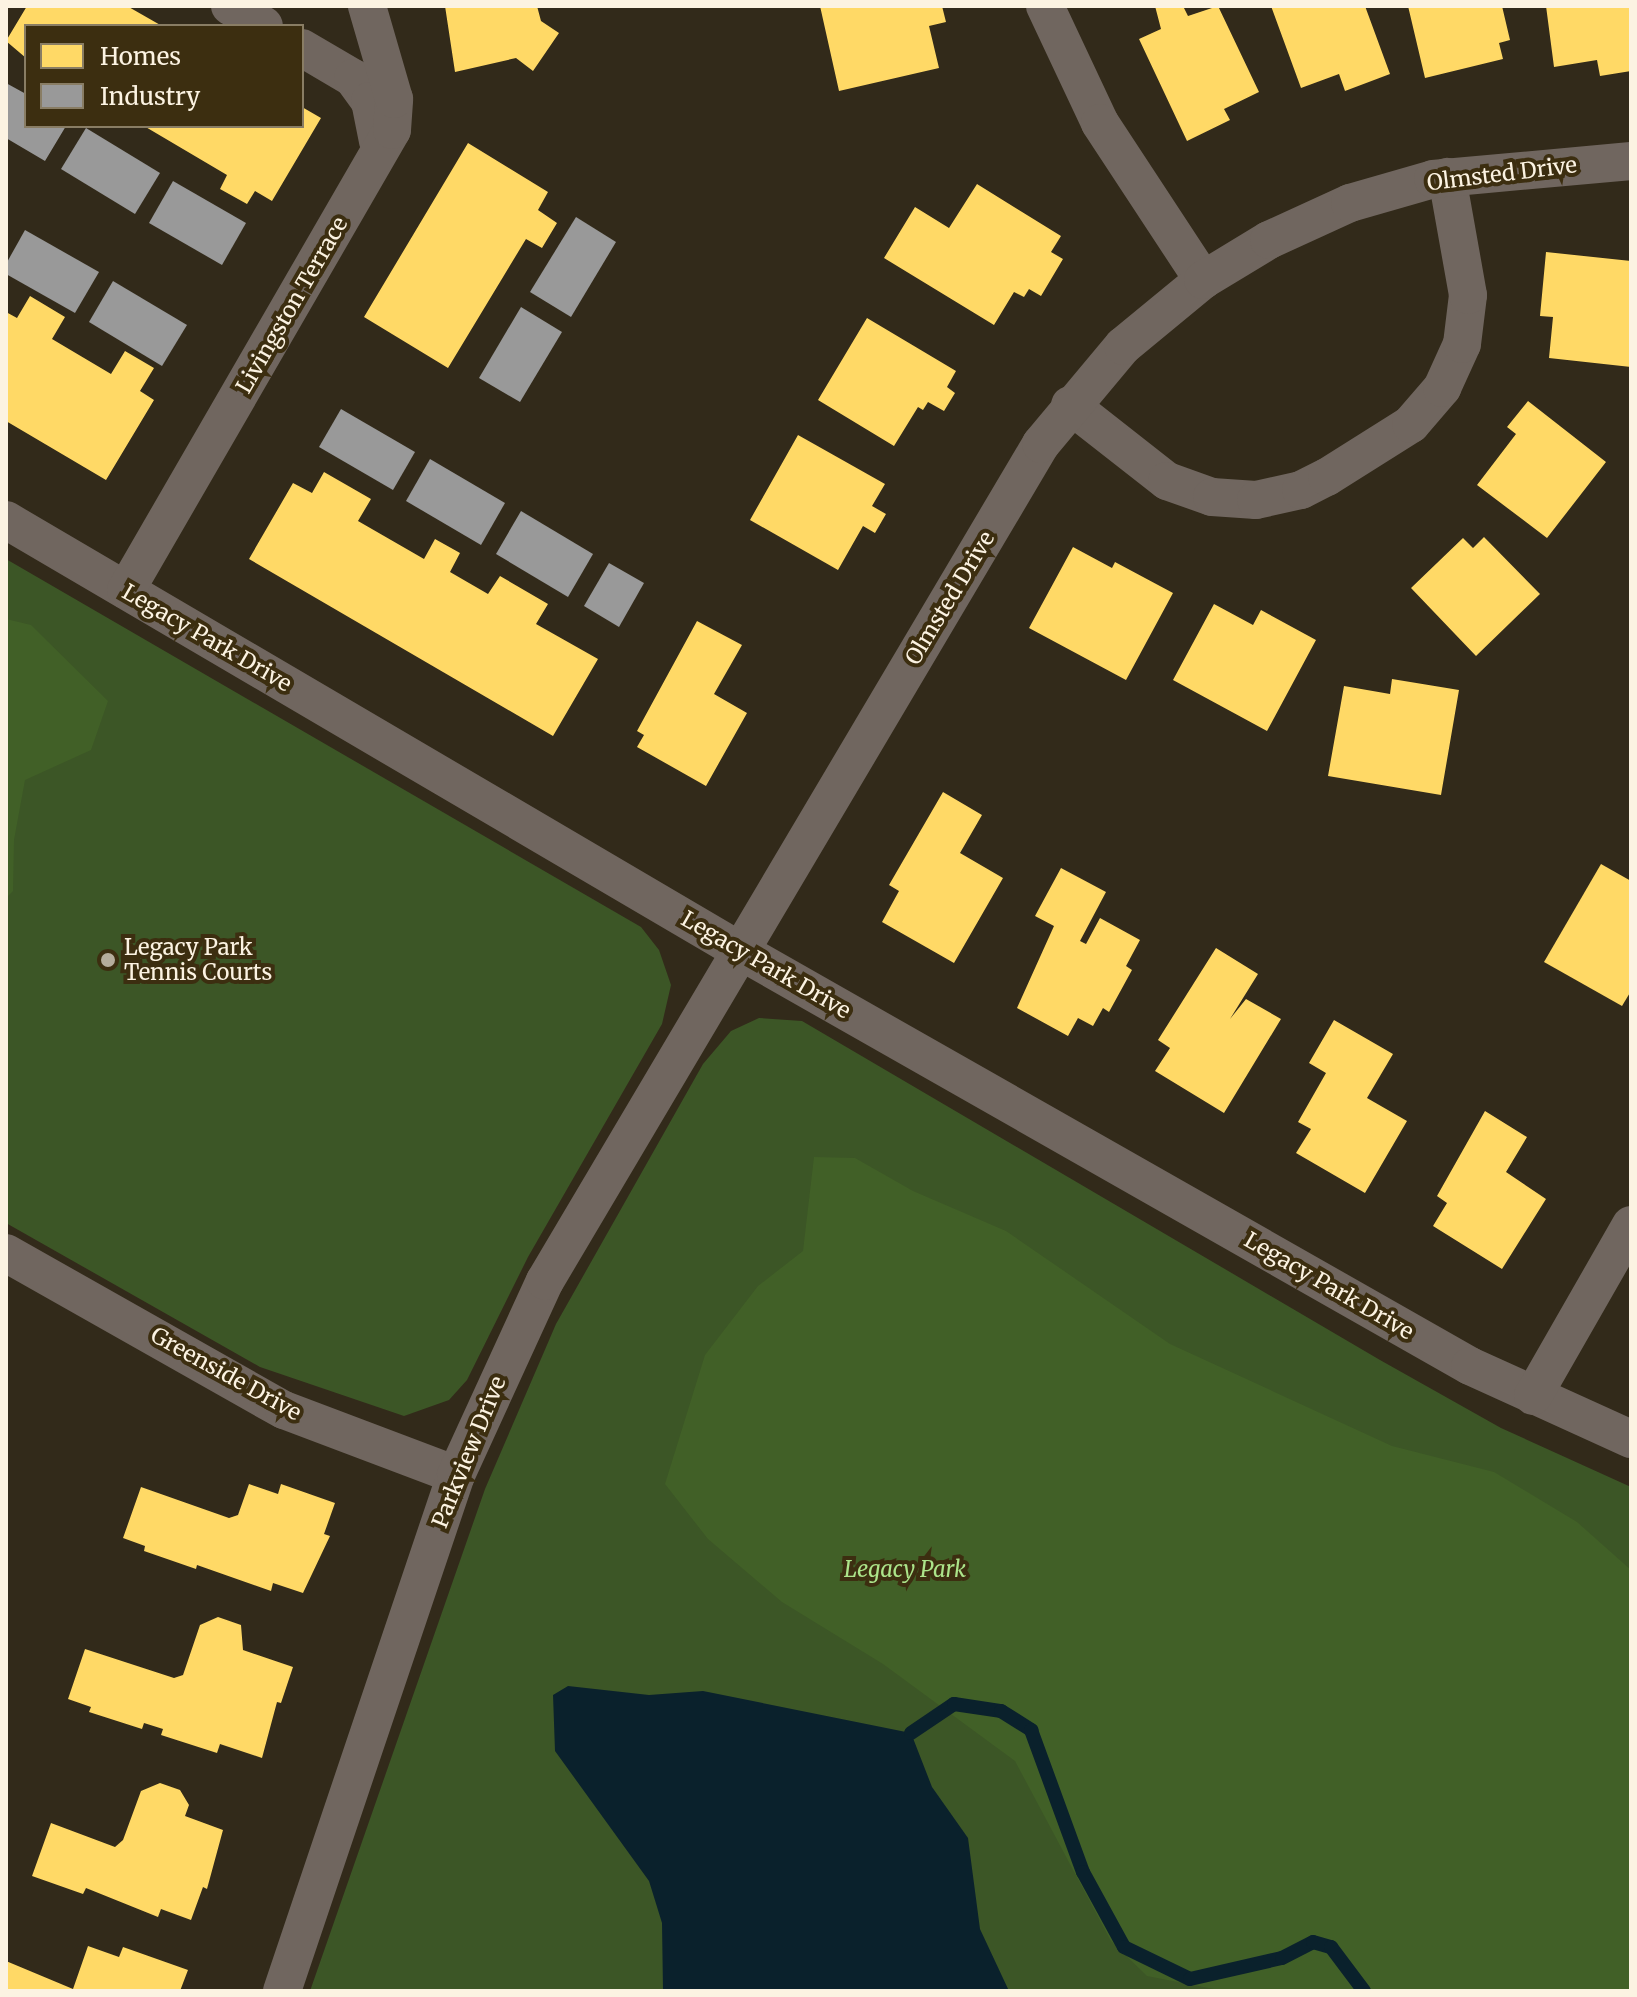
<!DOCTYPE html>
<style>
body{margin:0}
#map{position:relative;width:1637px;height:1997px;overflow:hidden;background:#322a1a;font-family:Merriweather,serif}
div>[style]{position:absolute}
.green>*{inset:0;background:#3c5626}
.forest>*{inset:0;background:#416027}
.water>*{inset:0;background:#0a212c}
.homes>*{inset:0;background:#ffd966}
.industry>*{inset:0;background:#999}
.stream>*{height:14px;margin:-7px;padding:0 7px;transform-origin:7px;border-radius:7px;background:#0a212c}
.minor>*{height:38px;margin:-19px;padding:0 19px;transform-origin:19px;border-radius:19px;background:#70665f}
.dots>*{width:22px;height:22px;translate:-50% -50%;box-sizing:border-box;border:4px solid #3c2e10;border-radius:50%}
span{translate:-50% -50%;white-space:nowrap;text-align:center;line-height:1.15;-webkit-text-stroke:8px #3c2e10;paint-order:stroke}
.street-label{font-size:22px;color:#fcf3e2}
.poi-label{font-size:22px;color:#fcf3e2}
.left{translate:0 -50%;text-align:left}
.park-label{font-size:22px;color:#ace48a;font-style:italic}
.frame{position:absolute;inset:0;border:8px solid #fcf3e2;pointer-events:none}
.legend{position:absolute;left:24px;top:24px;width:280px;height:104px;box-sizing:border-box;background:#3c2e10;border:2px solid #897d64;margin:0;padding:10px 14px;list-style:none;font-size:24px;color:#fcf3e2}
.legend li{display:flex;align-items:center;gap:16px;height:40px}
.legend b{width:40px;border:2px solid #897d64}
</style>
<div id="map">
<div class="green">
<div style="clip-path:polygon(6px 559px,641px 927px,659px 950px,671px 985px,662px 1024px,528px 1257px,467px 1380px,449px 1400px,404px 1416px,260px 1367px,6px 1223px)"></div>
<div style="clip-path:polygon(759px 1018px,802px 1021px,1380px 1360px,1501px 1428px,1631px 1487px,1631px 1991px,310px 1991px,485px 1489px,556px 1324px,703px 1064px,731px 1031px)"></div>
</div>
<div class="forest">
<div style="clip-path:polygon(6px 619px,31px 625px,108px 701px,91px 750px,25px 780px,14px 840px,13px 891px,6px 898px)"></div>
<div style="clip-path:polygon(814px 1157px,855px 1158px,913px 1191px,1006px 1231px,1170px 1344px,1392px 1446px,1494px 1472px,1577px 1522px,1631px 1570px,1631px 1991px,1224px 1991px,1147px 1976px,1111px 1941px,1015px 1761px,883px 1664px,782px 1602px,708px 1539px,665px 1484px,705px 1355px,758px 1286px,803px 1251px)"></div>
</div>
<div class="water">
<div style="clip-path:polygon(568px 1686px,649px 1695px,703px 1691px,911px 1733px,932px 1787px,968px 1838px,980px 1929px,1009px 1991px,663px 1991px,662px 1923px,649px 1881px,555px 1751px,553px 1695px)"></div>
</div>
<div class="homes">
<div style="clip-path:polygon(27px 6px,127px 6px,162px 26px,26px 26px,26px 58px,6px 41px)"></div>
<div style="clip-path:polygon(445px 6px,537px 6px,541px 21px,559px 33px,533px 71px,516px 58px,455px 72px)"></div>
<div style="clip-path:polygon(820px 6px,942px 6px,946px 22px,929px 26px,939px 68px,839px 91px)"></div>
<div style="clip-path:polygon(1155px 6px,1183px 6px,1188px 16px,1218px 6px,1259px 92px,1224px 109px,1230px 120px,1187px 141px,1139px 39px,1161px 29px)"></div>
<div style="clip-path:polygon(1271px 6px,1365px 6px,1390px 74px,1345px 91px,1339px 74px,1301px 88px)"></div>
<div style="clip-path:polygon(1408px 6px,1502px 6px,1510px 40px,1499px 43px,1503px 59px,1425px 78px)"></div>
<div style="clip-path:polygon(1546px 6px,1631px 6px,1631px 71px,1600px 76px,1597px 60px,1554px 67px)"></div>
<div style="clip-path:polygon(302px 107px,321px 118px,272px 201px,255px 191px,247px 204px,220px 189px,227px 175px,144px 126px,302px 126px)"></div>
<div style="clip-path:polygon(468px 143px,548px 192px,538px 210px,557px 223px,542px 248px,526px 239px,448px 368px,364px 317px)"></div>
<div style="clip-path:polygon(977px 184px,1061px 236px,1051px 252px,1063px 259px,1041px 296px,1029px 289px,1024px 297px,1014px 292px,994px 325px,884px 258px,915px 207px,949px 228px)"></div>
<div style="clip-path:polygon(1546px 252px,1631px 261px,1631px 367px,1549px 358px,1553px 317px,1540px 316px)"></div>
<div style="clip-path:polygon(30px 296px,65px 317px,52px 339px,111px 374px,125px 351px,154px 368px,140px 391px,154px 400px,106px 480px,6px 421px,6px 312px,17px 318px)"></div>
<div style="clip-path:polygon(867px 318px,956px 371px,947px 387px,955px 393px,944px 411px,928px 402px,923px 410px,918px 407px,894px 446px,818px 400px)"></div>
<div style="clip-path:polygon(1528px 401px,1606px 462px,1547px 538px,1477px 485px,1516px 434px,1507px 427px)"></div>
<div style="clip-path:polygon(798px 435px,885px 484px,872px 506px,886px 514px,875px 533px,863px 526px,838px 570px,750px 520px)"></div>
<div style="clip-path:polygon(324px 472px,371px 499px,358px 521px,424px 559px,435px 539px,460px 553px,450px 572px,488px 594px,500px 576px,548px 604px,536px 624px,598px 659px,553px 736px,249px 559px,293px 483px,312px 493px)"></div>
<div style="clip-path:polygon(1484px 537px,1540px 594px,1476px 656px,1411px 588px,1463px 538px,1473px 548px)"></div>
<div style="clip-path:polygon(1073px 547px,1112px 568px,1115px 562px,1173px 593px,1126px 680px,1029px 628px)"></div>
<div style="clip-path:polygon(1214px 604px,1253px 625px,1261px 610px,1316px 640px,1267px 731px,1173px 680px)"></div>
<div style="clip-path:polygon(697px 621px,742px 645px,714px 694px,747px 713px,706px 786px,637px 747px,644px 735px,637px 731px)"></div>
<div style="clip-path:polygon(1392px 679px,1459px 690px,1441px 795px,1328px 776px,1344px 686px,1390px 694px)"></div>
<div style="clip-path:polygon(943px 792px,982px 815px,960px 853px,1003px 878px,954px 963px,882px 922px,899px 891px,889px 885px)"></div>
<div style="clip-path:polygon(1601px 864px,1631px 881px,1631px 991px,1622px 1006px,1544px 962px)"></div>
<div style="clip-path:polygon(1061px 868px,1106px 892px,1080px 941px,1086px 944px,1100px 918px,1140px 940px,1126px 966px,1132px 970px,1109px 1012px,1103px 1008px,1093px 1026px,1078px 1018px,1068px 1036px,1017px 1008px,1054px 926px,1035px 916px)"></div>
<div style="clip-path:polygon(1216px 948px,1258px 974px,1230px 1019px,1246px 999px,1281px 1019px,1224px 1113px,1155px 1071px,1170px 1048px,1158px 1040px)"></div>
<div style="clip-path:polygon(1334px 1020px,1393px 1054px,1367px 1098px,1407px 1121px,1365px 1193px,1296px 1153px,1311px 1129px,1298px 1122px,1326px 1073px,1309px 1063px)"></div>
<div style="clip-path:polygon(1485px 1111px,1527px 1137px,1506px 1172px,1546px 1199px,1502px 1269px,1433px 1226px,1447px 1203px,1437px 1196px)"></div>
<div style="clip-path:polygon(249px 1484px,278px 1494px,281px 1484px,335px 1503px,324px 1534px,330px 1536px,303px 1593px,273px 1583px,271px 1591px,197px 1565px,196px 1569px,144px 1551px,145px 1546px,123px 1538px,141px 1487px,229px 1518px,238px 1515px)"></div>
<div style="clip-path:polygon(218px 1617px,241px 1625px,243px 1650px,293px 1667px,281px 1703px,277px 1702px,262px 1758px,220px 1744px,217px 1753px,161px 1735px,163px 1729px,144px 1723px,142px 1729px,89px 1712px,91px 1707px,68px 1699px,85px 1649px,174px 1678px,183px 1675px,200px 1625px)"></div>
<div style="clip-path:polygon(160px 1783px,180px 1790px,189px 1805px,185px 1816px,223px 1830px,207px 1889px,203px 1887px,191px 1920px,161px 1909px,158px 1917px,86px 1888px,83px 1894px,32px 1876px,51px 1823px,115px 1847px,123px 1840px,141px 1791px)"></div>
<div style="clip-path:polygon(88px 1946px,119px 1957px,123px 1947px,188px 1970px,180px 1991px,6px 1991px,6px 1961px,73px 1989px)"></div>
</div>
<div class="industry">
<div style="clip-path:polygon(6px 83px,26px 94px,26px 126px,66px 126px,45px 161px,6px 138px)"></div>
<div style="clip-path:polygon(86px 128px,160px 173px,135px 214px,61px 169px)"></div>
<div style="clip-path:polygon(173px 181px,246px 223px,222px 265px,149px 223px)"></div>
<div style="clip-path:polygon(576px 217px,616px 242px,571px 317px,530px 292px)"></div>
<div style="clip-path:polygon(25px 230px,99px 272px,75px 313px,6px 274px,6px 264px)"></div>
<div style="clip-path:polygon(113px 281px,187px 325px,162px 366px,89px 322px)"></div>
<div style="clip-path:polygon(521px 307px,562px 332px,520px 402px,479px 378px)"></div>
<div style="clip-path:polygon(341px 409px,415px 452px,393px 490px,319px 447px)"></div>
<div style="clip-path:polygon(430px 459px,505px 503px,481px 545px,406px 501px)"></div>
<div style="clip-path:polygon(521px 511px,593px 554px,568px 597px,496px 554px)"></div>
<div style="clip-path:polygon(609px 563px,644px 583px,619px 627px,584px 606px)"></div>
</div>
<div class="stream">
<div style="left:911px;top:1733px;width:52px;rotate:-34deg"></div>
<div style="left:954px;top:1704px;width:48px;rotate:8.5deg"></div>
<div style="left:1001px;top:1711px;width:36px;rotate:32deg"></div>
<div style="left:1031px;top:1730px;width:151px;rotate:69.9deg"></div>
<div style="left:1083px;top:1872px;width:85px;rotate:61.3deg"></div>
<div style="left:1124px;top:1947px;width:73px;rotate:25.9deg"></div>
<div style="left:1190px;top:1979px;width:94px;rotate:-12.9deg"></div>
<div style="left:1282px;top:1958px;width:35px;rotate:-27deg"></div>
<div style="left:1313px;top:1942px;width:19px;rotate:16deg"></div>
<div style="left:1331px;top:1947px;width:55px;rotate:53.1deg"></div>
</div>
<div class="minor">
<div style="left:230px;top:6px;width:39px;rotate:30deg"></div>
<div style="left:1045px;top:6px;width:129px;rotate:64.8deg"></div>
<div style="left:1100px;top:123px;width:188px;rotate:56.7deg"></div>
<div style="left:302px;top:48px;width:59px;rotate:30.5deg"></div>
<div style="left:353px;top:78px;width:29px;rotate:54deg"></div>
<div style="left:370px;top:101px;width:41px;rotate:78.7deg"></div>
<div style="left:1070px;top:405px;width:123px;rotate:38.1deg"></div>
<div style="left:1167px;top:481px;width:48px;rotate:19.6deg"></div>
<div style="left:1212px;top:497px;width:44px;rotate:3.9deg"></div>
<div style="left:1256px;top:500px;width:46px;rotate:-12.5deg"></div>
<div style="left:1301px;top:490px;width:29px;rotate:-27deg"></div>
<div style="left:1327px;top:477px;width:99px;rotate:-32.2deg"></div>
<div style="left:1411px;top:424px;width:48px;rotate:-49.3deg"></div>
<div style="left:1442px;top:388px;width:48px;rotate:-65.6deg"></div>
<div style="left:1462px;top:344px;width:49px;rotate:-83deg"></div>
<div style="left:1468px;top:295px;width:120px;rotate:-100.1deg"></div>
<div style="left:6px;top:520px;width:853px;rotate:30.41deg"></div>
<div style="left:742px;top:952px;width:837px;rotate:29.63deg"></div>
<div style="left:1470px;top:1366px;width:177px;rotate:24.4deg"></div>
<div style="left:126px;top:590px;width:531px;rotate:-59.96deg"></div>
<div style="left:392px;top:130px;width:31px;rotate:-86deg"></div>
<div style="left:394px;top:99px;width:97px;rotate:-106.2deg"></div>
<div style="left:6px;top:1253px;width:319px;rotate:29.5deg"></div>
<div style="left:284px;top:1410px;width:184px;rotate:20.7deg"></div>
<div style="left:1533px;top:1396px;width:197px;rotate:-60.2deg"></div>
<div style="left:282px;top:1991px;width:545px;rotate:-71.37deg"></div>
<div style="left:456px;top:1475px;width:213px;rotate:-65.4deg"></div>
<div style="left:545px;top:1281px;width:973px;rotate:-59.35deg"></div>
<div style="left:1041px;top:444px;width:128px;rotate:-50.1deg"></div>
<div style="left:1123px;top:346px;width:104px;rotate:-39.5deg"></div>
<div style="left:1203px;top:280px;width:77px;rotate:-31.2deg"></div>
<div style="left:1269px;top:240px;width:89px;rotate:-24.6deg"></div>
<div style="left:1350px;top:203px;width:86px;rotate:-16.1deg"></div>
<div style="left:1433px;top:179px;width:199px;rotate:-5.2deg"></div>
</div>
<div class="dots">
<div style="left:108px;top:960px;background:#b5ad9c"></div>
</div>
<div class="street-label">
<span style="left:1502px;top:174px;rotate:-7deg">Olmsted Drive</span>
<span style="left:292px;top:305px;rotate:-60deg">Livingston Terrace</span>
<span style="left:950px;top:598px;rotate:-59deg">Olmsted Drive</span>
<span style="left:207px;top:638px;rotate:30deg">Legacy Park Drive</span>
<span style="left:766px;top:965px;rotate:30deg">Legacy Park Drive</span>
<span style="left:1329px;top:1286px;rotate:30deg">Legacy Park Drive</span>
<span style="left:226px;top:1374px;rotate:29deg">Greenside Drive</span>
<span style="left:469px;top:1452px;rotate:-68deg">Parkview Drive</span>
</div>
<div class="poi-label">
<span class="left" style="left:124px;top:960px">Legacy Park<br>Tennis Courts</span>
</div>
<div class="park-label">
<span style="left:905px;top:1570px">Legacy Park</span>
</div>
<div class="frame"></div>
<ul class="legend">
<li><b style="height:22px;background:#ffd966"></b>Homes</li>
<li><b style="height:22px;background:#999"></b>Industry</li>
</ul>
</div>
